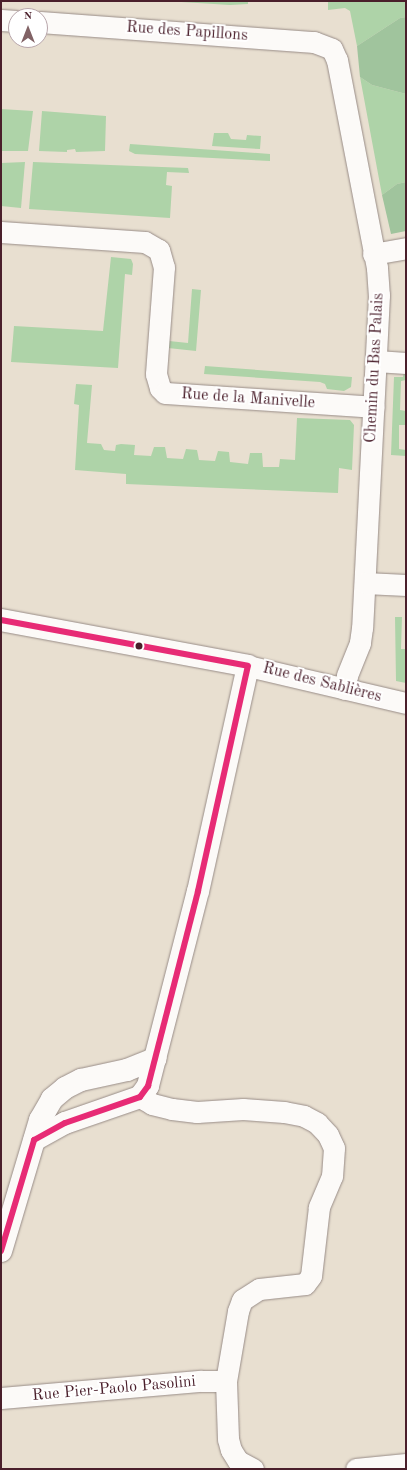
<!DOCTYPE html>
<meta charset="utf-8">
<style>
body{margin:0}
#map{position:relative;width:407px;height:1470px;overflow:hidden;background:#e8dfd0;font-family:"Old Standard TT",serif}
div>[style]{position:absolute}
.green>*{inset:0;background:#aed3a8}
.forest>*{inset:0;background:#a0c49d}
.roads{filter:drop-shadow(0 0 1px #988c87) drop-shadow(0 0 1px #988c87)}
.street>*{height:21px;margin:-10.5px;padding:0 10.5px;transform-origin:10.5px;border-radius:10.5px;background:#fcfaf8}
.secondary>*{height:22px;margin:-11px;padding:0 11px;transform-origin:11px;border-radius:11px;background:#fcfaf8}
.bus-1>*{height:6px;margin:-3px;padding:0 3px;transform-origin:3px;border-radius:3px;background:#e72b75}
.dots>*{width:11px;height:11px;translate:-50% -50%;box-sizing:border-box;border:2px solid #fff;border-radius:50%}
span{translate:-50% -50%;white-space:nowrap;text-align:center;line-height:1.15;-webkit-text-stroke:4px #fff;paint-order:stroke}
.street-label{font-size:16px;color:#4a1f2b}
.frame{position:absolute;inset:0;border:2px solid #4a1f2b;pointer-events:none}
.north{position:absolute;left:8px;top:8px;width:40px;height:40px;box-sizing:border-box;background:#fff;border:1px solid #b7a5aa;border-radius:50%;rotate:0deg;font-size:11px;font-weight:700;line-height:16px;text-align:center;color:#4a1f2b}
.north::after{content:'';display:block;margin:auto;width:14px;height:18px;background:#816265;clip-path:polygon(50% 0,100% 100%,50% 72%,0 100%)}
</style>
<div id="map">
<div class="green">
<div style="clip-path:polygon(165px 1px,248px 1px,248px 4px,230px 5px)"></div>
<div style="clip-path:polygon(328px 1px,406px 1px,406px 17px,400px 18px,357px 46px,350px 11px,345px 8px,328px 10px)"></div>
<div style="clip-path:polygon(360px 77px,372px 85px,406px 94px,406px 182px,397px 184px,382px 195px)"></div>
<div style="clip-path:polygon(1px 109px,33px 111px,28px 151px,1px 151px)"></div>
<div style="clip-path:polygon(42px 111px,106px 116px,105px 151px,76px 152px,75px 149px,67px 150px,67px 152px,39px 151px)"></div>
<div style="clip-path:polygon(214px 133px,228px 133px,231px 139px,246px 140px,247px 135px,261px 136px,260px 149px,212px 146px)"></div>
<div style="clip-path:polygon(130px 144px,270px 154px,270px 161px,135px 154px,129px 151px)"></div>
<div style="clip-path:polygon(25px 162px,21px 208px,1px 206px,1px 163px)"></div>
<div style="clip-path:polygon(33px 162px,188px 168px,189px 173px,167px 172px,166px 185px,172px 186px,170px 218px,29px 209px)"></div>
<div style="clip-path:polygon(111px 257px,131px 259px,133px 264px,132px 275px,125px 274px,118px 368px,11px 362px,14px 326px,103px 331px)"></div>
<div style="clip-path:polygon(192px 289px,201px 290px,196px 351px,168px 348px,169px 341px,188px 343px)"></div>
<div style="clip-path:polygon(205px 366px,352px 377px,351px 387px,344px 391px,327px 389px,325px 384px,320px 382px,204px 374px)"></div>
<div style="clip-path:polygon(404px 370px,406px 370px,406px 380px,401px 381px,400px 410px,406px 411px,406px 425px,399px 425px,399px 449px,406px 450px,406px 456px,391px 455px,394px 377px,403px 377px)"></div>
<div style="clip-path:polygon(76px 384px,92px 385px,87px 443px,101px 444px,104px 450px,115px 451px,116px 445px,121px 444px,135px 445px,134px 455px,151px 456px,154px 447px,165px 447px,167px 458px,183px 459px,186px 449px,197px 450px,199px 460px,215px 461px,218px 451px,229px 452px,230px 462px,248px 464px,250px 453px,262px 453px,263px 467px,279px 467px,280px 459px,295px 460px,297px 418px,350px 420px,354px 425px,352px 470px,339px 468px,338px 493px,126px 484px,126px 474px,75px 470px,79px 405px,74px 404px)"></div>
<div style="clip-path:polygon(395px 617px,402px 617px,401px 649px,406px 649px,406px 683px,396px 681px)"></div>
</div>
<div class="forest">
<div style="clip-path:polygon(406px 17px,406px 94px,372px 85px,360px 77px,357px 46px,400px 18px)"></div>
<div style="clip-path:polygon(406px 182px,406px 231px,391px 234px,382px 195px,397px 184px)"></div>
</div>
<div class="roads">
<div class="street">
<div style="left:1px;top:20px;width:15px;rotate:4deg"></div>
<div style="left:40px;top:22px;width:275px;rotate:4.2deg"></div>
<div style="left:314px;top:42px;width:19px;rotate:21deg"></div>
<div style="left:332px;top:49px;width:12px;rotate:66deg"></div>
<div style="left:337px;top:60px;width:212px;rotate:79.1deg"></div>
<div style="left:377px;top:268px;width:27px;rotate:86deg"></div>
<div style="left:379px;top:295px;width:333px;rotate:92.9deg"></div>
<div style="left:362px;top:628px;width:15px;rotate:98deg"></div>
<div style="left:360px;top:643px;width:35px;rotate:112deg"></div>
<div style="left:347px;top:676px;width:13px;rotate:103deg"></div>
<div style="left:1px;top:232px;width:144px;rotate:4deg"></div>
<div style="left:145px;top:242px;width:16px;rotate:30deg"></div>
<div style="left:159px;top:250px;width:18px;rotate:74deg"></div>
<div style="left:164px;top:267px;width:107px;rotate:94.3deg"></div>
<div style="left:156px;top:374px;width:15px;rotate:74deg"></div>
<div style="left:160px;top:388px;width:7px;rotate:45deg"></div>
<div style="left:165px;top:393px;width:209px;rotate:3.8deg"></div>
<div style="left:373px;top:254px;width:34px;rotate:-10deg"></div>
<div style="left:376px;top:361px;width:30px;rotate:4deg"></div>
<div style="left:365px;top:583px;width:41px;rotate:2.8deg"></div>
<div style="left:248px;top:666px;width:162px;rotate:13.2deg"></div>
<div style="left:140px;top:1097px;width:14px;rotate:30deg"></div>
<div style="left:152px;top:1104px;width:21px;rotate:14deg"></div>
<div style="left:172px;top:1109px;width:25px;rotate:7deg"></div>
<div style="left:197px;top:1112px;width:46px;rotate:-3.7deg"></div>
<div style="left:243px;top:1109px;width:41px;rotate:4.2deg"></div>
<div style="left:284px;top:1112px;width:20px;rotate:11deg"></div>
<div style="left:304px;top:1116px;width:15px;rotate:28deg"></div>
<div style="left:317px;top:1123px;width:16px;rotate:47deg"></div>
<div style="left:328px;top:1135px;width:14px;rotate:65deg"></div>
<div style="left:334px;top:1148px;width:28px;rotate:94deg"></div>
<div style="left:332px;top:1176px;width:34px;rotate:113deg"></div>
<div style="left:319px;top:1207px;width:69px;rotate:96.6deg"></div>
<div style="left:311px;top:1276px;width:10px;rotate:127deg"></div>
<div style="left:305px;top:1284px;width:46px;rotate:173.8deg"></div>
<div style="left:259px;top:1289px;width:20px;rotate:147deg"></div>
<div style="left:242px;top:1300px;width:12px;rotate:110deg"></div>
<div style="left:238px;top:1311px;width:71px;rotate:99.7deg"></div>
<div style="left:226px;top:1381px;width:58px;rotate:88deg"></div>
<div style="left:228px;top:1439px;width:11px;rotate:75deg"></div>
<div style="left:231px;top:1450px;width:13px;rotate:58deg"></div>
<div style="left:238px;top:1461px;width:17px;rotate:28deg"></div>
<div style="left:1px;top:1398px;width:201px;rotate:-4.9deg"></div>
<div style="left:201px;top:1381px;width:25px"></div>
<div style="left:356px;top:1469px;width:50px;rotate:-5.7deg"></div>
</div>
<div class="secondary">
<div style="left:1px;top:620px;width:251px;rotate:10.5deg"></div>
<div style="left:248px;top:666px;width:230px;rotate:102.5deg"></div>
<div style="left:198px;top:891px;width:201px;rotate:104.4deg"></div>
<div style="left:148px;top:1086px;width:14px;rotate:126deg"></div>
<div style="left:140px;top:1097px;width:79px;rotate:160.9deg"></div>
<div style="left:65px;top:1123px;width:35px;rotate:151deg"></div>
<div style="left:1px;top:1251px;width:137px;rotate:-73.4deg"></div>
<div style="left:40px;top:1120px;width:24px;rotate:-60deg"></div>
<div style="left:52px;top:1099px;width:17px;rotate:-40deg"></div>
<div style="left:65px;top:1088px;width:18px;rotate:-27deg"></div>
<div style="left:81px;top:1080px;width:47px;rotate:-12.3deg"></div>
<div style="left:127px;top:1070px;width:31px;rotate:-22deg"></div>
</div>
</div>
<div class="bus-1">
<div style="left:1px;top:620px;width:251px;rotate:10.5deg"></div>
<div style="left:1px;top:1251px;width:116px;rotate:-73.4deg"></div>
<div style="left:34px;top:1140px;width:35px;rotate:-29deg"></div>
<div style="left:65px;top:1123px;width:79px;rotate:-19.1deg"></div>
<div style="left:140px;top:1097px;width:14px;rotate:-54deg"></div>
<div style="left:148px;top:1086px;width:201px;rotate:-75.6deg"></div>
<div style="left:198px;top:891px;width:230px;rotate:-77.5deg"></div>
</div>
<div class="dots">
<div style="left:139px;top:646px;background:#4a1f2b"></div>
</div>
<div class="street-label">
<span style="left:187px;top:32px;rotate:4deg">Rue des Papillons</span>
<span style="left:375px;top:368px;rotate:-87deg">Chemin du Bas Palais</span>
<span style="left:248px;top:399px;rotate:4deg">Rue de la Manivelle</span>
<span style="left:322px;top:683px;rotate:14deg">Rue des Sablières</span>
<span style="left:114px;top:1389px;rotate:-5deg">Rue Pier-Paolo Pasolini</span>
</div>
<div class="frame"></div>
<div class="north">N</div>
</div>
